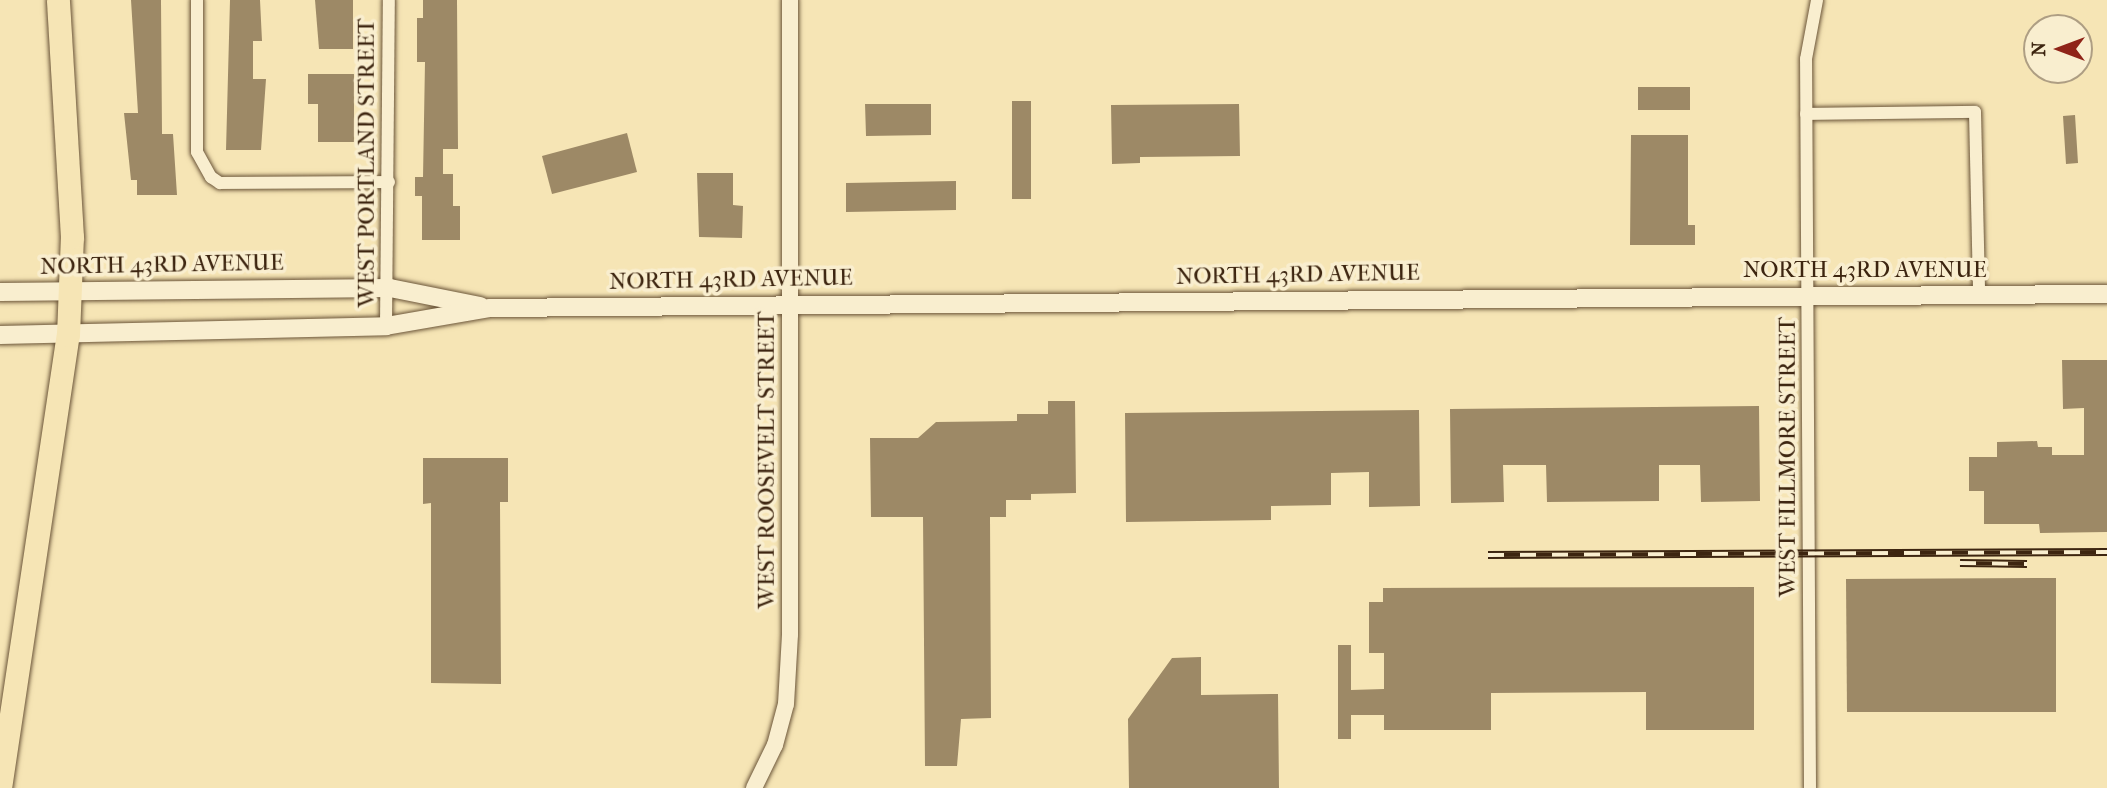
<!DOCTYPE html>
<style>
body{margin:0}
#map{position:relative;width:2107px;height:788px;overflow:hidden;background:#f6e5b5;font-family:"IM FELL French Canon",serif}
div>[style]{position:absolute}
.building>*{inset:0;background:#9d8966}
.roads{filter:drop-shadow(0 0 2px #6b5539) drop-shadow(0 0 2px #6b5539)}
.minor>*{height:12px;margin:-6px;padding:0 6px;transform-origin:6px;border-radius:6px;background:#f9eecf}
.tertiary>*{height:16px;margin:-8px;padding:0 8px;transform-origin:8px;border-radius:8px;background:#f9eecf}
.secondary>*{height:18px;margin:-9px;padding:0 9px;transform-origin:9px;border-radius:9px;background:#f9eecf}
.motorway>*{height:23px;margin:-11.5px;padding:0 11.5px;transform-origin:11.5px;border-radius:11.5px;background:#f6e5b5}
.rail>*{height:8px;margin-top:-4px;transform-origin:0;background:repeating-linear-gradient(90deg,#f9eecf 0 16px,#3d2510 0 32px);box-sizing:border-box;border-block:2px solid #3d2510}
span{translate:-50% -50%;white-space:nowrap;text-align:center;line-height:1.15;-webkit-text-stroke:7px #f9eecf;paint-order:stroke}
.street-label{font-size:23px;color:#3d2510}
.north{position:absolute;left:2023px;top:14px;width:70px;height:70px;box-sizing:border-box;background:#f9eecf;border:2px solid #ae9e83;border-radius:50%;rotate:270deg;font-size:19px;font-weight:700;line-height:28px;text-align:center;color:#3d2510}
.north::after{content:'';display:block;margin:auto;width:24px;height:32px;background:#8f2418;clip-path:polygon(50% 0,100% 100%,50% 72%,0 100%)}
</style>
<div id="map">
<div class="building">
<div style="clip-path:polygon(131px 0,161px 0,162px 134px,173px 134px,177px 195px,137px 195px,137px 180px,131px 180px,124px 113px,138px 113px)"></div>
<div style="clip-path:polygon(230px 0,260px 0,262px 41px,253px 41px,253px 79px,266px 79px,261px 150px,226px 150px)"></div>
<div style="clip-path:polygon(315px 0,353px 0,353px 49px,319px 49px)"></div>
<div style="clip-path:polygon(423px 0,457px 0,458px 149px,443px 149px,443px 174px,453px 174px,453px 206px,460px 206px,460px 240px,422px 240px,422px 196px,415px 196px,415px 177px,423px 177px,425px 62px,417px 62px,417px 18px,423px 18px)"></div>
<div style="clip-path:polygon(308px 74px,354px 74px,354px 142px,318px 142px,318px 104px,308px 104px)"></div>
<div style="clip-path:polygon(1638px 87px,1690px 87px,1690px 110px,1638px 110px)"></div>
<div style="clip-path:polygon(1012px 101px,1031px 101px,1031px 199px,1012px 199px)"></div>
<div style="clip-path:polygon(865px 104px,931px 104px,931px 135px,866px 136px)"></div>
<div style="clip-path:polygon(1239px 104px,1240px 156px,1140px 157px,1140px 163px,1112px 164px,1111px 105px)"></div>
<div style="clip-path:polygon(2075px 115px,2078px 163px,2066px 164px,2063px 116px)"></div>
<div style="clip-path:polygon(627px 133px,637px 172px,552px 194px,542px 156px)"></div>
<div style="clip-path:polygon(1631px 135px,1688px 135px,1688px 225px,1695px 225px,1695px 245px,1630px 245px)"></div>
<div style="clip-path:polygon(697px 173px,733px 173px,733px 205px,743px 206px,742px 238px,699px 237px)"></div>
<div style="clip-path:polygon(956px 181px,956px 210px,846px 212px,846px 183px)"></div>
<div style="clip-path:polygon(2062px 360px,2107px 360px,2107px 532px,2040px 533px,2039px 524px,1984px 524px,1984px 491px,1969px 491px,1969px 457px,1997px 457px,1997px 442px,2037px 441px,2038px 447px,2052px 447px,2052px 455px,2084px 455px,2084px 408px,2063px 409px)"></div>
<div style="clip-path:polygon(1048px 401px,1075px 401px,1076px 493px,1031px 494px,1031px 500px,1006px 500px,1006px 517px,990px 517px,991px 718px,961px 719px,957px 766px,925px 766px,923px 517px,871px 517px,870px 438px,918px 438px,936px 422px,1017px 421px,1017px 414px,1048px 414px)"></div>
<div style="clip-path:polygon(1759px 406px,1760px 501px,1701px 502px,1700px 465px,1659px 465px,1659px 501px,1547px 502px,1546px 465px,1503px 465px,1504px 502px,1451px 503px,1450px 409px)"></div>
<div style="clip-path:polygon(1419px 410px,1420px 506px,1369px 507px,1369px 472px,1331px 473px,1331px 505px,1271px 506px,1271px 520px,1126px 522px,1125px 413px)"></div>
<div style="clip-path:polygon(423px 458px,508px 458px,508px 502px,500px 502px,501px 684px,431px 683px,431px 503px,423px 504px)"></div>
<div style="clip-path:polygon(2056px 578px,2056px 712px,1847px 712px,1846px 579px)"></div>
<div style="clip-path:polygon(1754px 587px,1754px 730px,1646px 730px,1646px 692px,1491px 693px,1491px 730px,1384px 730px,1384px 715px,1351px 715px,1351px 739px,1338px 739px,1338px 645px,1351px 645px,1351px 690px,1384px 689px,1384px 653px,1369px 653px,1369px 602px,1383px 602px,1383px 588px)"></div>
<div style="clip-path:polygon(1201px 657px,1201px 695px,1278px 694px,1279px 788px,1129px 788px,1128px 719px,1172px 658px)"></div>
</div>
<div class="roads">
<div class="minor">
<div style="left:197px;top:0;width:152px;rotate:90deg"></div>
<div style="left:197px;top:152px;width:29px;rotate:61deg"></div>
<div style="left:211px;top:177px;width:11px;rotate:34deg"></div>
<div style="left:220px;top:183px;width:169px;rotate:-0.3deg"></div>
<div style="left:1806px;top:114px;width:169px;rotate:-0.7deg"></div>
<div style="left:1975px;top:112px;width:182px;rotate:88.7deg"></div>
<div style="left:386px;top:326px;width:326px;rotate:-89.5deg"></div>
<div style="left:1810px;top:788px;width:729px;rotate:-90.31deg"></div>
<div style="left:1806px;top:59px;width:60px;rotate:-79.4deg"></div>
</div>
<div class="tertiary">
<div style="left:754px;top:788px;width:48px;rotate:-64deg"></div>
<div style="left:775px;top:745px;width:42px;rotate:-75deg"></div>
<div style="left:786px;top:704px;width:70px;rotate:-86.7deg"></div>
<div style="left:790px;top:634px;width:634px;rotate:-90deg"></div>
</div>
<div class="secondary">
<div style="left:0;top:292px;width:390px;rotate:-0.6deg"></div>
<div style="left:390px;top:288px;width:92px;rotate:11.3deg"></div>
<div style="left:0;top:335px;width:386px;rotate:-1.3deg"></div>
<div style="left:386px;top:326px;width:106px;rotate:-9.8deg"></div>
<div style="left:490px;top:308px;width:1617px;rotate:-0.5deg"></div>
</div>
<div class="motorway">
<div style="left:0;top:788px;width:458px;rotate:-81.5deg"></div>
<div style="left:68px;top:335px;width:98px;rotate:-87.7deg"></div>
<div style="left:72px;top:237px;width:237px;rotate:-93.4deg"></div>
</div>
</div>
<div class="rail">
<div style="left:1488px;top:555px;width:619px;rotate:-0.28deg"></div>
<div style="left:1960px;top:563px;width:67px;rotate:0.9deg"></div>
</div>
<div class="street-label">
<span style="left:367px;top:163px;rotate:-90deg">WEST PORTLAND STREET</span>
<span style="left:162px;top:265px;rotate:-1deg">NORTH 43RD AVENUE</span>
<span style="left:1865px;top:270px">NORTH 43RD AVENUE</span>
<span style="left:1298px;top:275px;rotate:-1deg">NORTH 43RD AVENUE</span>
<span style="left:731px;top:280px;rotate:-1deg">NORTH 43RD AVENUE</span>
<span style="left:1788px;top:457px;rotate:-90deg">WEST FILLMORE STREET</span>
<span style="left:767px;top:460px;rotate:-90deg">WEST ROOSEVELT STREET</span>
</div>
<div class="north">N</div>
</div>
